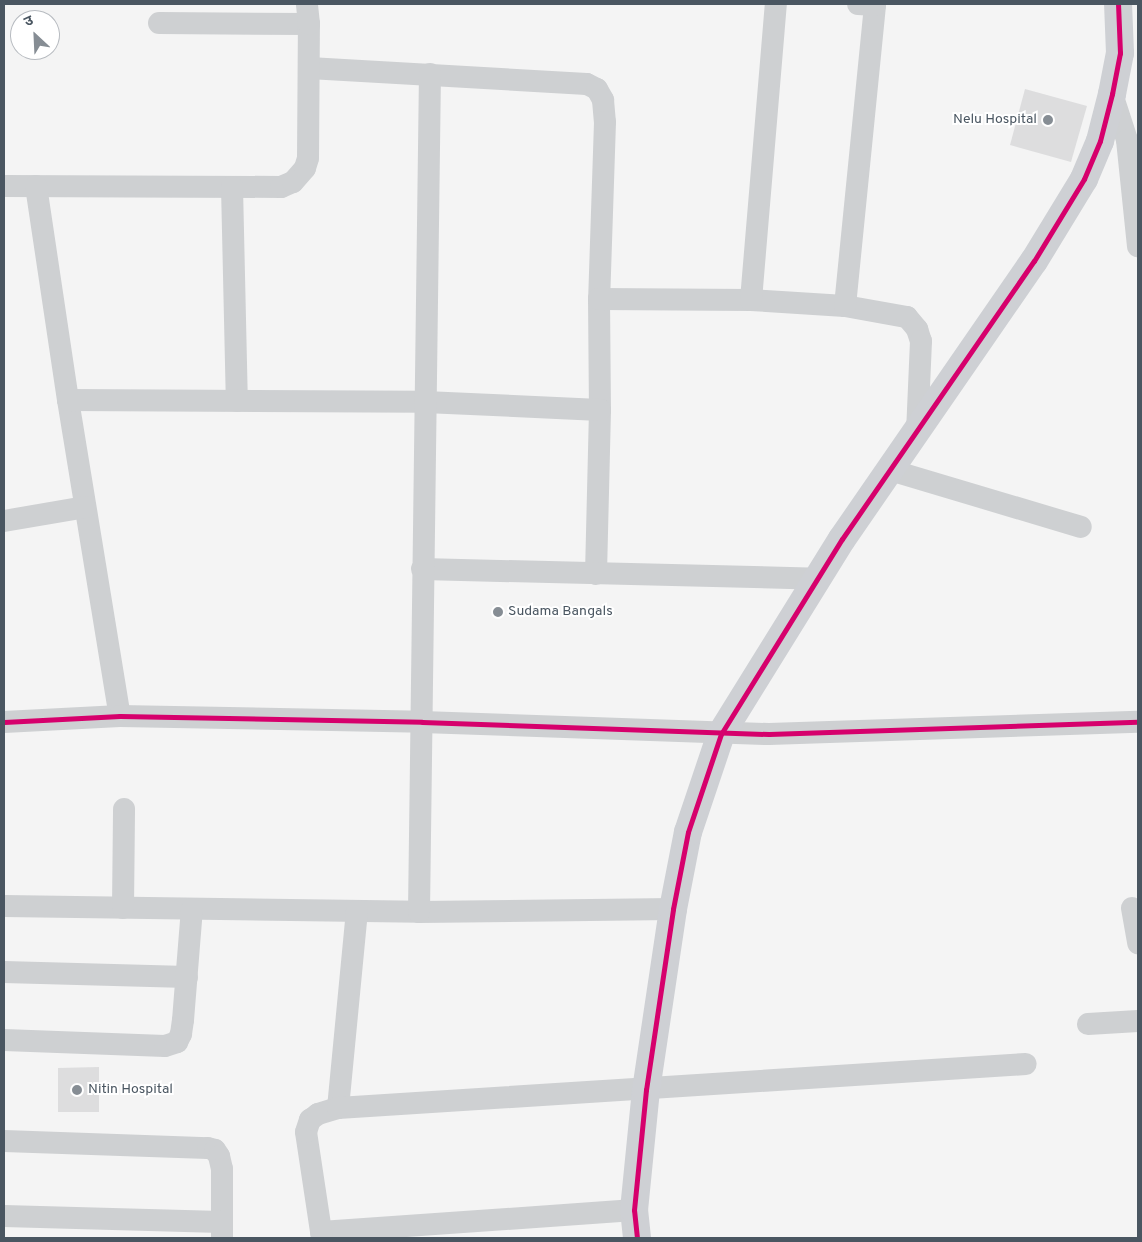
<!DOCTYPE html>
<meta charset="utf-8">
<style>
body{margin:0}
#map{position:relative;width:1142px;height:1242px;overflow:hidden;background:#f4f4f4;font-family:Overpass,"Noto Sans Devanagari",sans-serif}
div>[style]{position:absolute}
.building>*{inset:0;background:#ddddde}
.street>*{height:22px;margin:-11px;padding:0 11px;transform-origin:11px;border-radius:11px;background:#ced0d2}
.secondary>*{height:28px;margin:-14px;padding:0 14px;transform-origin:14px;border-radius:14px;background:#ced0d4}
.cycleway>*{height:5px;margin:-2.5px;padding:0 2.5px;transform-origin:2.5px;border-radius:2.5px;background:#d6006c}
.dots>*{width:14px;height:14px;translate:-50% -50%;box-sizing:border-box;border:2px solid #fff;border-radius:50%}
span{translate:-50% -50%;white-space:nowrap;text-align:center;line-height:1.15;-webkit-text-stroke:4px #fff;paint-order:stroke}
.poi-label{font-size:14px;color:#4a5661}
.right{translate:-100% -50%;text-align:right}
.left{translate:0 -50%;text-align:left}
.frame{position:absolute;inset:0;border:5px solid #4a5661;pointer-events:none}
.north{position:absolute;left:10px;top:10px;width:50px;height:50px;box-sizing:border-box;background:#fff;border:1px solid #b7bbc0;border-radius:50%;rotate:335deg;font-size:14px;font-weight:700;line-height:20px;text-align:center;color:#4a5661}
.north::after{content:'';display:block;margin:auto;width:18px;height:22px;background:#868d94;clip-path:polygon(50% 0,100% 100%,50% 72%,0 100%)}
</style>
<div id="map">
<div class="building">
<div style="clip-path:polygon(1025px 89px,1087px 106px,1071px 162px,1010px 145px)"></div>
<div style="clip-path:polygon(99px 1067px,99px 1112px,58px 1112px,58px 1068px)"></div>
</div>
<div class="street">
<div style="left:159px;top:23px;width:150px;rotate:0.4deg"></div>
<div style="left:309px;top:68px;width:278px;rotate:3.3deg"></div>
<div style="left:587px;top:84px;width:11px;rotate:27deg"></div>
<div style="left:597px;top:89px;width:13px;rotate:61deg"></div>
<div style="left:603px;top:100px;width:22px;rotate:85deg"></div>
<div style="left:605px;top:122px;width:177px;rotate:91.9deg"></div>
<div style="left:599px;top:299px;width:111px;rotate:89.5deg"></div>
<div style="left:600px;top:410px;width:164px;rotate:91.4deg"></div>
<div style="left:1112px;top:94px;width:48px;rotate:71.9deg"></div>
<div style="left:1127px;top:140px;width:107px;rotate:84.1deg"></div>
<div style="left:4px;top:186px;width:277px;rotate:0.2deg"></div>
<div style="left:281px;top:187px;width:13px;rotate:-23deg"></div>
<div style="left:293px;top:182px;width:18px;rotate:-49deg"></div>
<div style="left:305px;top:168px;width:10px;rotate:-73deg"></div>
<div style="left:308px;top:158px;width:134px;rotate:-89.6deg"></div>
<div style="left:309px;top:24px;width:20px;rotate:-96deg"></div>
<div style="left:36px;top:186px;width:216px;rotate:81.5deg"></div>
<div style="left:68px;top:400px;width:320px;rotate:80.7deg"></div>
<div style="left:232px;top:187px;width:214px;rotate:88.7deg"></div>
<div style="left:599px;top:299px;width:152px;rotate:0.4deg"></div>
<div style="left:751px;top:300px;width:94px;rotate:3.7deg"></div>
<div style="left:845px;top:306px;width:63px;rotate:10.1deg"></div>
<div style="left:907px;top:317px;width:16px;rotate:50deg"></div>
<div style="left:917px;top:329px;width:13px;rotate:72deg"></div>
<div style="left:921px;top:341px;width:92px;rotate:92.5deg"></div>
<div style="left:751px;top:300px;width:297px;rotate:-85.2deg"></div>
<div style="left:845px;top:306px;width:302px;rotate:-84.3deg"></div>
<div style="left:875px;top:5px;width:17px;rotate:-177deg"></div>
<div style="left:68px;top:400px;width:357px;rotate:0.3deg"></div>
<div style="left:425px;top:402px;width:175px;rotate:2.6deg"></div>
<div style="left:890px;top:470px;width:199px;rotate:16.6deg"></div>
<div style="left:4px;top:521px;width:82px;rotate:-9.8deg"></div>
<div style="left:422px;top:569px;width:396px;rotate:1.4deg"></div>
<div style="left:4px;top:722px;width:116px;rotate:-3deg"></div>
<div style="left:120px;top:716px;width:302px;rotate:1.1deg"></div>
<div style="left:422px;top:722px;width:347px;rotate:2deg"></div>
<div style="left:769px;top:734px;width:369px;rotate:-1.9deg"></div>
<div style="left:4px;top:906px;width:415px;rotate:0.8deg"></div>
<div style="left:419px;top:912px;width:254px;rotate:-0.7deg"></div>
<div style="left:123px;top:908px;width:99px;rotate:-89.4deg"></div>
<div style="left:1132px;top:908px;width:36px;rotate:80deg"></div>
<div style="left:419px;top:912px;width:838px;rotate:-89.25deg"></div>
<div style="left:4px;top:972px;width:183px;rotate:1.6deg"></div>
<div style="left:1088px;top:1024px;width:50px;rotate:-3.4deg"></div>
<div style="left:4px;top:1040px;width:161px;rotate:2.1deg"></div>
<div style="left:165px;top:1046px;width:13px;rotate:-18deg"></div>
<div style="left:177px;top:1042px;width:9px;rotate:-63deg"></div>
<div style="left:181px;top:1034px;width:14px;rotate:-82deg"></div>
<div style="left:183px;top:1020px;width:111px;rotate:-85.4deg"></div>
<div style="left:338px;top:1108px;width:198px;rotate:-84.5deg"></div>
<div style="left:4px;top:1141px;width:204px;rotate:2deg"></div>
<div style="left:208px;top:1148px;width:7px;rotate:16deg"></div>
<div style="left:215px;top:1150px;width:7px;rotate:56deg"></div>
<div style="left:219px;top:1156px;width:13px;rotate:77deg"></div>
<div style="left:222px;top:1169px;width:69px;rotate:90deg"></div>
<div style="left:4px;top:1216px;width:217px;rotate:1.6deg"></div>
<div style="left:321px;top:1232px;width:314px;rotate:-4deg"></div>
<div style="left:322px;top:1238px;width:107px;rotate:-98.6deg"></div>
<div style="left:306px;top:1132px;width:13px;rotate:-72deg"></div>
<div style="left:310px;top:1120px;width:10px;rotate:-37deg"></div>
<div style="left:318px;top:1114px;width:21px;rotate:-17deg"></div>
<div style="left:338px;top:1108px;width:689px;rotate:-3.66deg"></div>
</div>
<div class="secondary">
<div style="left:637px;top:1238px;width:28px;rotate:-96deg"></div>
<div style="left:634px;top:1210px;width:121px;rotate:-84.3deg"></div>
<div style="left:646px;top:1090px;width:183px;rotate:-81.5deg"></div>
<div style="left:673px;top:909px;width:78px;rotate:-79deg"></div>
<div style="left:688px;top:832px;width:103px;rotate:-71.4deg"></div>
<div style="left:721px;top:734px;width:229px;rotate:-58.2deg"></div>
<div style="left:842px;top:539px;width:338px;rotate:-55.4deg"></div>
<div style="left:1034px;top:261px;width:96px;rotate:-58.6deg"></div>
<div style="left:1084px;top:179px;width:41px;rotate:-67.2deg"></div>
<div style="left:1100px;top:141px;width:49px;rotate:-75.7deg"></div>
<div style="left:1112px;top:94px;width:42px;rotate:-79deg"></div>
<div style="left:1120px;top:53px;width:49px;rotate:-92.3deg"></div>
</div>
<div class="cycleway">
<div style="left:4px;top:722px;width:116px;rotate:-3deg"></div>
<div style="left:120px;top:716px;width:302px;rotate:1.1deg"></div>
<div style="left:422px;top:722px;width:347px;rotate:2deg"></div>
<div style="left:769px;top:734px;width:369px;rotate:-1.9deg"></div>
<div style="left:637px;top:1238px;width:28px;rotate:-96deg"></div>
<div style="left:634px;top:1210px;width:121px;rotate:-84.3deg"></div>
<div style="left:646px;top:1090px;width:183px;rotate:-81.5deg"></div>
<div style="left:673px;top:909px;width:78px;rotate:-79deg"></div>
<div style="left:688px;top:832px;width:103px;rotate:-71.4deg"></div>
<div style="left:721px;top:734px;width:229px;rotate:-58.2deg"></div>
<div style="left:842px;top:539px;width:338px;rotate:-55.4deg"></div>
<div style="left:1034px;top:261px;width:96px;rotate:-58.6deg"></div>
<div style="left:1084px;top:179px;width:41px;rotate:-67.2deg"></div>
<div style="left:1100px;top:141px;width:49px;rotate:-75.7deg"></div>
<div style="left:1112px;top:94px;width:42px;rotate:-79deg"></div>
<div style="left:1120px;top:53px;width:49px;rotate:-92.3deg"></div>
</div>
<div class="dots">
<div style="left:1048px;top:120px;background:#868d94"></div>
<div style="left:498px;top:612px;background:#868d94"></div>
<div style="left:77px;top:1090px;background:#868d94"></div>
</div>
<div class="poi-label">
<span class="right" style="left:1037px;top:120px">Nelu Hospital</span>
<span class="left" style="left:508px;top:612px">Sudama Bangals</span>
<span class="left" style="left:88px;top:1090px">Nitin Hospital</span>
</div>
<div class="frame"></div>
<div class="north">उ</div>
</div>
